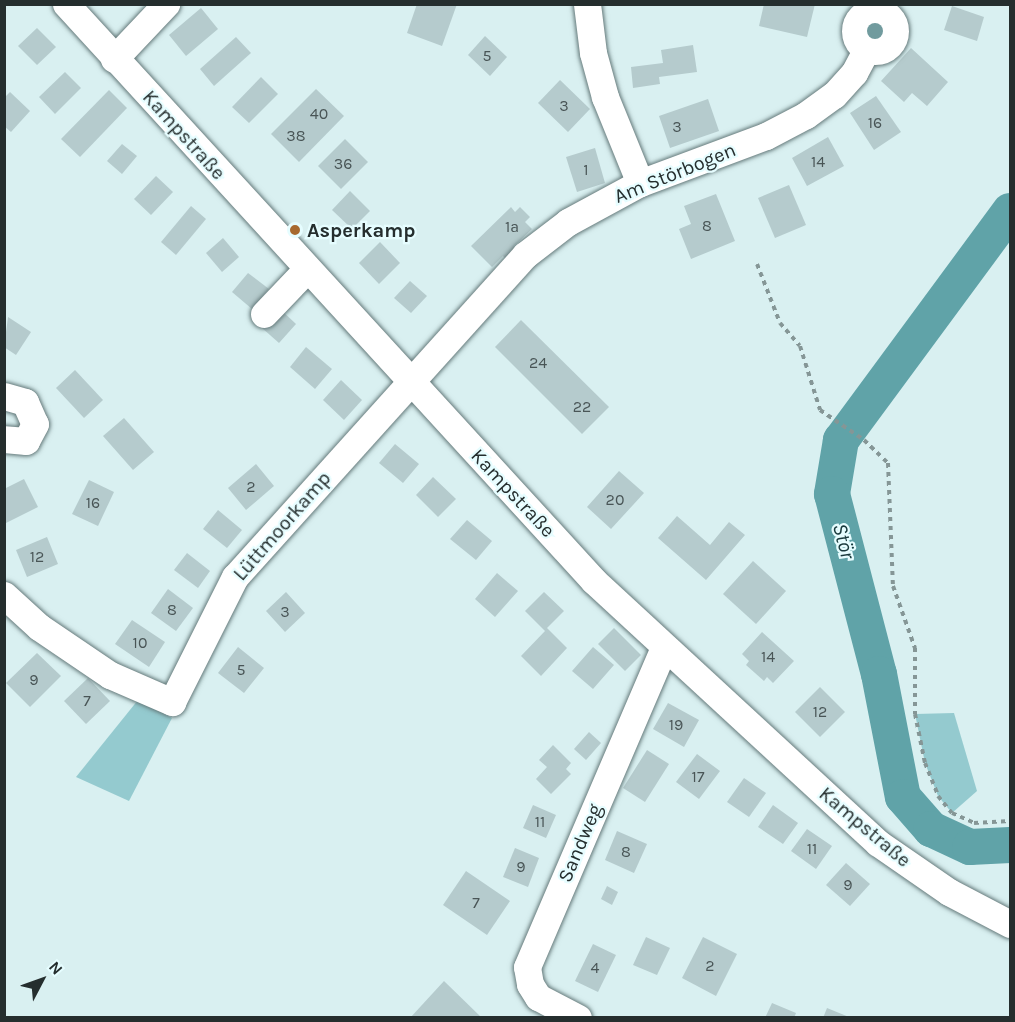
<!DOCTYPE html>
<meta charset="utf-8">
<style>
body{margin:0}
#map{position:relative;width:1015px;height:1022px;overflow:hidden;background:#d9f0f1;font-family:Karla,sans-serif}
div>[style]{position:absolute}
.green>*{inset:0;background:#94cacf}
.round{border-radius:50%}
.river>*{height:36px;margin:-18px;padding:0 18px;transform-origin:18px;border-radius:18px;background:#60a3a8}
.building>*{inset:0;background:#b5cbcd}
.path>*{height:4px;margin-top:-2px;transform-origin:0;background:repeating-linear-gradient(90deg,#859696 0 4.5px,transparent 0 9px)}
.roads{filter:drop-shadow(0 0 2px #657a7b) drop-shadow(0 0 2px #657a7b)}
.minor>*{height:27px;margin:-13.5px;padding:0 13.5px;transform-origin:13.5px;border-radius:13.5px;background:#fff}
.minor>.ring{margin:-13.5px;padding:0;box-sizing:content-box;background:none;border:27px solid #fff;border-radius:50%}
.trees>*{width:16px;height:16px;margin:-8px;border-radius:50%;background:#719b9e}
.dots>*{width:16px;height:16px;translate:-50% -50%;box-sizing:border-box;border:3px solid #e6fdff;border-radius:50%}
span{translate:-50% -50%;white-space:nowrap;text-align:center;line-height:1.15;-webkit-text-stroke:4.5px #e6fdff;paint-order:stroke}
.number-label{font-size:16px;color:#495556}
.number-label span{-webkit-text-stroke-width:0}
.street-label{font-size:20px;color:#252e2e}
.poi-label{font-size:20px;color:#252e2e;font-weight:700}
.left{translate:0 -50%;text-align:left}
.water-label{font-size:21px;color:#18393c;font-style:italic}
.frame{position:absolute;inset:0;border:6px solid #252e2e;pointer-events:none}
.north{position:absolute;left:12px;top:950px;width:60px;height:60px;-webkit-text-stroke:4px #e6fdff;paint-order:stroke;rotate:49deg;font-size:16px;font-weight:700;line-height:24px;text-align:center;color:#252e2e}
.north::after{content:'';display:block;margin:auto;width:21px;height:27px;background:#252e2e;clip-path:polygon(50% 0,100% 100%,50% 72%,0 100%)}
</style>
<div id="map">
<div class="green">
<div class="round" style="left:864px;top:20px;width:22px;height:22px"></div>
<div style="clip-path:polygon(138px 700px,172px 718px,129px 801px,76px 777px)"></div>
<div style="clip-path:polygon(954px 713px,977px 791px,952px 813px,938px 796px,925px 763px,915px 714px)"></div>
</div>
<div class="river">
<div style="left:1010px;top:211px;width:285px;rotate:126.4deg"></div>
<div style="left:841px;top:440px;width:55px;rotate:99.5deg"></div>
<div style="left:832px;top:494px;width:186px;rotate:75.4deg"></div>
<div style="left:879px;top:674px;width:125px;rotate:79deg"></div>
<div style="left:903px;top:797px;width:43px;rotate:48.8deg"></div>
<div style="left:931px;top:829px;width:43px;rotate:24.8deg"></div>
<div style="left:970px;top:847px;width:40px;rotate:-2.9deg"></div>
</div>
<div class="building">
<div style="clip-path:polygon(417px 4px,457px 4px,442px 46px,407px 33px)"></div>
<div style="clip-path:polygon(764px 4px,815px 4px,807px 37px,759px 26px)"></div>
<div style="clip-path:polygon(952px 6px,984px 17px,977px 41px,944px 30px)"></div>
<div style="clip-path:polygon(201px 8px,218px 29px,186px 56px,169px 35px)"></div>
<div style="clip-path:polygon(37px 28px,56px 47px,37px 65px,18px 46px)"></div>
<div style="clip-path:polygon(485px 36px,507px 57px,490px 76px,468px 55px)"></div>
<div style="clip-path:polygon(236px 37px,251px 53px,214px 86px,200px 69px)"></div>
<div style="clip-path:polygon(693px 45px,697px 72px,659px 77px,660px 84px,633px 88px,631px 67px,663px 63px,661px 50px)"></div>
<div style="clip-path:polygon(911px 48px,948px 82px,927px 106px,912px 93px,904px 102px,881px 81px)"></div>
<div style="clip-path:polygon(65px 72px,81px 88px,55px 114px,39px 97px)"></div>
<div style="clip-path:polygon(261px 77px,278px 94px,249px 123px,232px 107px)"></div>
<div style="clip-path:polygon(560px 80px,590px 109px,568px 132px,538px 103px)"></div>
<div style="clip-path:polygon(316px 89px,344px 116px,299px 162px,271px 134px)"></div>
<div style="clip-path:polygon(109px 90px,127px 108px,80px 157px,61px 139px)"></div>
<div style="clip-path:polygon(10px 92px,30px 111px,11px 132px,4px 126px,4px 98px)"></div>
<div style="clip-path:polygon(876px 96px,901px 132px,874px 150px,850px 113px)"></div>
<div style="clip-path:polygon(708px 99px,719px 131px,670px 148px,659px 116px)"></div>
<div style="clip-path:polygon(828px 137px,844px 166px,807px 186px,792px 158px)"></div>
<div style="clip-path:polygon(345px 139px,368px 162px,341px 189px,318px 166px)"></div>
<div style="clip-path:polygon(122px 144px,137px 156px,122px 174px,107px 161px)"></div>
<div style="clip-path:polygon(595px 148px,605px 183px,577px 192px,566px 157px)"></div>
<div style="clip-path:polygon(156px 176px,173px 192px,151px 215px,134px 199px)"></div>
<div style="clip-path:polygon(789px 185px,806px 225px,775px 238px,758px 198px)"></div>
<div style="clip-path:polygon(350px 191px,370px 211px,352px 229px,332px 210px)"></div>
<div style="clip-path:polygon(716px 194px,735px 241px,691px 259px,679px 229px,691px 224px,684px 206px)"></div>
<div style="clip-path:polygon(191px 206px,206px 219px,176px 255px,161px 242px)"></div>
<div style="clip-path:polygon(511px 207px,515px 212px,520px 207px,530px 217px,525px 222px,532px 229px,514px 246px,518px 251px,508px 261px,503px 256px,492px 267px,471px 246px)"></div>
<div style="clip-path:polygon(223px 238px,239px 257px,222px 272px,206px 253px)"></div>
<div style="clip-path:polygon(380px 242px,400px 263px,379px 284px,359px 263px)"></div>
<div style="clip-path:polygon(248px 273px,269px 289px,252px 309px,232px 292px)"></div>
<div style="clip-path:polygon(410px 281px,427px 296px,411px 313px,394px 298px)"></div>
<div style="clip-path:polygon(280px 309px,296px 324px,279px 343px,262px 328px)"></div>
<div style="clip-path:polygon(8px 317px,31px 332px,16px 355px,4px 347px)"></div>
<div style="clip-path:polygon(521px 320px,609px 407px,582px 434px,495px 347px)"></div>
<div style="clip-path:polygon(306px 347px,332px 369px,315px 389px,290px 367px)"></div>
<div style="clip-path:polygon(75px 370px,103px 400px,84px 418px,56px 388px)"></div>
<div style="clip-path:polygon(341px 380px,362px 400px,344px 420px,323px 400px)"></div>
<div style="clip-path:polygon(124px 418px,154px 452px,133px 470px,103px 436px)"></div>
<div style="clip-path:polygon(395px 444px,419px 464px,403px 483px,379px 463px)"></div>
<div style="clip-path:polygon(256px 464px,274px 486px,246px 510px,228px 488px)"></div>
<div style="clip-path:polygon(619px 471px,644px 493px,611px 529px,587px 507px)"></div>
<div style="clip-path:polygon(433px 477px,456px 499px,438px 517px,416px 495px)"></div>
<div style="clip-path:polygon(24px 479px,38px 507px,4px 524px,4px 489px)"></div>
<div style="clip-path:polygon(89px 480px,114px 492px,98px 526px,72px 514px)"></div>
<div style="clip-path:polygon(218px 510px,242px 530px,227px 548px,203px 529px)"></div>
<div style="clip-path:polygon(677px 516px,710px 545px,729px 522px,745px 535px,706px 580px,658px 538px)"></div>
<div style="clip-path:polygon(467px 520px,492px 541px,476px 560px,450px 539px)"></div>
<div style="clip-path:polygon(47px 537px,58px 564px,27px 577px,16px 550px)"></div>
<div style="clip-path:polygon(187px 553px,210px 571px,198px 588px,174px 570px)"></div>
<div style="clip-path:polygon(753px 561px,786px 591px,756px 624px,723px 594px)"></div>
<div style="clip-path:polygon(497px 573px,518px 591px,495px 617px,475px 599px)"></div>
<div style="clip-path:polygon(168px 589px,193px 608px,176px 631px,151px 613px)"></div>
<div style="clip-path:polygon(286px 592px,305px 613px,285px 632px,266px 611px)"></div>
<div style="clip-path:polygon(544px 592px,564px 611px,547px 628px,567px 648px,541px 676px,521px 656px,545px 631px,525px 611px)"></div>
<div style="clip-path:polygon(132px 620px,165px 642px,149px 667px,115px 644px)"></div>
<div style="clip-path:polygon(614px 628px,641px 655px,625px 671px,598px 644px)"></div>
<div style="clip-path:polygon(762px 632px,794px 661px,773px 683px,767px 677px,764px 681px,746px 665px,749px 661px,742px 654px)"></div>
<div style="clip-path:polygon(238px 647px,264px 668px,244px 693px,218px 673px)"></div>
<div style="clip-path:polygon(593px 647px,614px 665px,593px 689px,572px 671px)"></div>
<div style="clip-path:polygon(37px 653px,61px 676px,30px 707px,6px 683px)"></div>
<div style="clip-path:polygon(88px 678px,110px 701px,86px 724px,64px 701px)"></div>
<div style="clip-path:polygon(820px 687px,845px 712px,820px 737px,795px 712px)"></div>
<div style="clip-path:polygon(668px 703px,699px 720px,684px 747px,653px 729px)"></div>
<div style="clip-path:polygon(589px 732px,601px 743px,586px 760px,574px 749px)"></div>
<div style="clip-path:polygon(553px 745px,571px 763px,566px 769px,571px 774px,551px 794px,536px 779px,547px 767px,539px 760px)"></div>
<div style="clip-path:polygon(647px 750px,669px 764px,645px 802px,623px 788px)"></div>
<div style="clip-path:polygon(697px 754px,720px 771px,699px 799px,676px 782px)"></div>
<div style="clip-path:polygon(744px 778px,766px 793px,749px 817px,727px 802px)"></div>
<div style="clip-path:polygon(533px 805px,556px 815px,546px 838px,523px 828px)"></div>
<div style="clip-path:polygon(773px 805px,798px 823px,783px 844px,758px 827px)"></div>
<div style="clip-path:polygon(807px 829px,832px 846px,816px 869px,791px 851px)"></div>
<div style="clip-path:polygon(617px 831px,647px 844px,634px 873px,605px 860px)"></div>
<div style="clip-path:polygon(515px 848px,539px 858px,528px 887px,503px 877px)"></div>
<div style="clip-path:polygon(846px 863px,870px 884px,850px 906px,826px 885px)"></div>
<div style="clip-path:polygon(466px 871px,510px 901px,487px 935px,443px 905px)"></div>
<div style="clip-path:polygon(607px 886px,618px 892px,612px 905px,601px 899px)"></div>
<div style="clip-path:polygon(646px 937px,670px 948px,657px 975px,633px 965px)"></div>
<div style="clip-path:polygon(703px 937px,737px 954px,716px 996px,682px 978px)"></div>
<div style="clip-path:polygon(593px 944px,616px 955px,598px 992px,575px 981px)"></div>
<div style="clip-path:polygon(444px 981px,482px 1018px,410px 1018px)"></div>
<div style="clip-path:polygon(772px 1003px,796px 1013px,794px 1018px,765px 1018px)"></div>
<div style="clip-path:polygon(827px 1008px,849px 1017px,849px 1018px,823px 1018px)"></div>
</div>
<div class="path">
<div style="left:757px;top:264px;width:63px;rotate:68.7deg"></div>
<div style="left:780px;top:323px;width:30px;rotate:49deg"></div>
<div style="left:800px;top:346px;width:67px;rotate:72.6deg"></div>
<div style="left:820px;top:410px;width:53px;rotate:34.3deg"></div>
<div style="left:864px;top:440px;width:33px;rotate:44deg"></div>
<div style="left:888px;top:463px;width:123px;rotate:87.7deg"></div>
<div style="left:893px;top:586px;width:66px;rotate:70.5deg"></div>
<div style="left:915px;top:648px;width:66px;rotate:90deg"></div>
<div style="left:915px;top:714px;width:50px;rotate:78.5deg"></div>
<div style="left:925px;top:763px;width:35px;rotate:68deg"></div>
<div style="left:938px;top:796px;width:22px;rotate:51deg"></div>
<div style="left:952px;top:813px;width:24px;rotate:24deg"></div>
<div style="left:974px;top:823px;width:36px;rotate:-3deg"></div>
</div>
<div class="roads">
<div class="minor">
<div style="left:66px;top:4px;width:782px;rotate:47.54deg"></div>
<div style="left:594px;top:581px;width:386px;rotate:42.7deg"></div>
<div style="left:878px;top:843px;width:86px;rotate:34.6deg"></div>
<div style="left:949px;top:892px;width:69px;rotate:27.7deg"></div>
<div style="left:587px;top:4px;width:49px;rotate:83deg"></div>
<div style="left:593px;top:53px;width:46px;rotate:74.7deg"></div>
<div style="left:605px;top:97px;width:93px;rotate:67.9deg"></div>
<div class="ring" style="left:855px;top:11px;width:13px;height:13px"></div>
<div style="left:114px;top:59px;width:76px;rotate:-46.6deg"></div>
<div style="left:264px;top:314px;width:61px;rotate:-46.3deg"></div>
<div style="left:4px;top:396px;width:22px;rotate:16deg"></div>
<div style="left:25px;top:402px;width:24px;rotate:66deg"></div>
<div style="left:35px;top:424px;width:19px;rotate:118deg"></div>
<div style="left:26px;top:441px;width:22px;rotate:-175deg"></div>
<div style="left:4px;top:595px;width:47px;rotate:42.4deg"></div>
<div style="left:39px;top:627px;width:86px;rotate:34.1deg"></div>
<div style="left:110px;top:675px;width:68px;rotate:23.5deg"></div>
<div style="left:172px;top:702px;width:140px;rotate:-63.3deg"></div>
<div style="left:235px;top:577px;width:433px;rotate:-48deg"></div>
<div style="left:525px;top:255px;width:54px;rotate:-37.5deg"></div>
<div style="left:568px;top:222px;width:82px;rotate:-28.4deg"></div>
<div style="left:640px;top:183px;width:134px;rotate:-20.5deg"></div>
<div style="left:766px;top:136px;width:45px;rotate:-27.7deg"></div>
<div style="left:806px;top:115px;width:34px;rotate:-36deg"></div>
<div style="left:834px;top:95px;width:30px;rotate:-48deg"></div>
<div style="left:854px;top:73px;width:27px;rotate:-62deg"></div>
<div style="left:578px;top:1018px;width:45px;rotate:-152.3deg"></div>
<div style="left:538px;top:997px;width:15px;rotate:-122deg"></div>
<div style="left:530px;top:984px;width:17px;rotate:-100deg"></div>
<div style="left:527px;top:967px;width:347px;rotate:-66.8deg"></div>
</div>
</div>
<div class="trees">
<div style="left:875px;top:31px"></div>
</div>
<div class="dots">
<div style="left:295px;top:230px;background:#a7692f"></div>
</div>
<div class="number-label">
<span style="left:487px;top:56px">5</span>
<span style="left:564px;top:106px">3</span>
<span style="left:319px;top:114px">40</span>
<span style="left:875px;top:123px">16</span>
<span style="left:677px;top:127px">3</span>
<span style="left:296px;top:136px">38</span>
<span style="left:818px;top:162px">14</span>
<span style="left:343px;top:164px">36</span>
<span style="left:586px;top:170px">1</span>
<span style="left:707px;top:226px">8</span>
<span style="left:512px;top:227px">1a</span>
<span style="left:538px;top:363px">24</span>
<span style="left:582px;top:407px">22</span>
<span style="left:251px;top:487px">2</span>
<span style="left:615px;top:500px">20</span>
<span style="left:93px;top:503px">16</span>
<span style="left:37px;top:557px">12</span>
<span style="left:172px;top:610px">8</span>
<span style="left:285px;top:612px">3</span>
<span style="left:140px;top:643px">10</span>
<span style="left:768px;top:657px">14</span>
<span style="left:241px;top:670px">5</span>
<span style="left:34px;top:680px">9</span>
<span style="left:87px;top:701px">7</span>
<span style="left:820px;top:712px">12</span>
<span style="left:676px;top:725px">19</span>
<span style="left:698px;top:777px">17</span>
<span style="left:540px;top:822px">11</span>
<span style="left:812px;top:849px">11</span>
<span style="left:626px;top:852px">8</span>
<span style="left:521px;top:867px">9</span>
<span style="left:848px;top:885px">9</span>
<span style="left:476px;top:903px">7</span>
<span style="left:710px;top:966px">2</span>
<span style="left:595px;top:968px">4</span>
</div>
<div class="street-label">
<span style="left:184px;top:135px;rotate:48deg">Kampstraße</span>
<span style="left:675px;top:173px;rotate:-22deg">Am Störbogen</span>
<span style="left:513px;top:493px;rotate:47deg">Kampstraße</span>
<span style="left:282px;top:526px;rotate:-49deg">Lüttmoorkamp</span>
<span style="left:865px;top:827px;rotate:40deg">Kampstraße</span>
<span style="left:580px;top:843px;rotate:-67deg">Sandweg</span>
</div>
<div class="poi-label">
<span class="left" style="left:307px;top:230px">Asperkamp</span>
</div>
<div class="water-label">
<span style="left:844px;top:541px;rotate:75deg">Stör</span>
</div>
<div class="frame"></div>
<div class="north">N</div>
</div>
